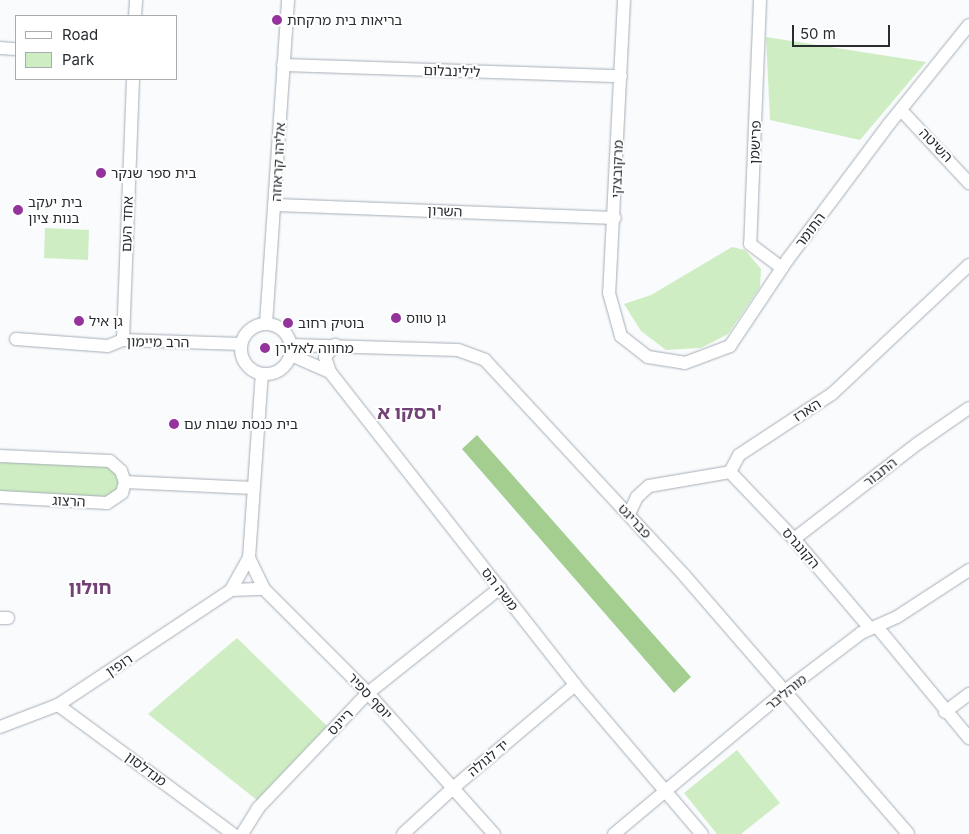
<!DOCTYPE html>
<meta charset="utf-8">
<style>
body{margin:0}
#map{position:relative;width:969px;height:834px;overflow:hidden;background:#f9fbfd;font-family:Inter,"Noto Sans Hebrew",sans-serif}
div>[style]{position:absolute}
.green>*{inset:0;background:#cfedc3}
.forest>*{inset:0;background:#a3ce8f}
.roads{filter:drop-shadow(0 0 1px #a5aeb6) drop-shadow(0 0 1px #a5aeb6)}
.street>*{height:12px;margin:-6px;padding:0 6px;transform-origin:6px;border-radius:6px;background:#fff}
.street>.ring{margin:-6px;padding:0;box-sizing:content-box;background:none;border:12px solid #fff;border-radius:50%}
.dots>*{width:14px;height:14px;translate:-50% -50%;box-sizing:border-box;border:2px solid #fff;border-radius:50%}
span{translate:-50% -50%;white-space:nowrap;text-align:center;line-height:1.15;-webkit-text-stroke:4px #fff;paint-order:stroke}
.poi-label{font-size:14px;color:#292d30}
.left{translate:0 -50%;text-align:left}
.street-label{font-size:14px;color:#292d30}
.district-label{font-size:19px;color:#724276;font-weight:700}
.legend{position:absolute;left:15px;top:15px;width:162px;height:65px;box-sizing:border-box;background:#fff;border:1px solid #a9abac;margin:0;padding:6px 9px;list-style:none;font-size:15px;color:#292d30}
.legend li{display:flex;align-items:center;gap:10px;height:25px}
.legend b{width:25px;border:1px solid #a9abac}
.scale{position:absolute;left:792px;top:25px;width:98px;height:22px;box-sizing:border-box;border:2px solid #292d30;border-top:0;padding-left:6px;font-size:15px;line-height:18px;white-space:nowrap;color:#292d30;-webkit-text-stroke:4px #fff;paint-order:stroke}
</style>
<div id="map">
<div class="green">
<div style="clip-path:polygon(766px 37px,926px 62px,860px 140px,770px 120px)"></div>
<div style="clip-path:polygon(45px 228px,89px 230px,88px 260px,44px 258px)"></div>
<div style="clip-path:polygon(732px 247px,745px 250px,761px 269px,760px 287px,728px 334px,701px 348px,666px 350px,641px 331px,624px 304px,651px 295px)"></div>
<div style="clip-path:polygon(0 456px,110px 461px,125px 482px,107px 503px,0 497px)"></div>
<div style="clip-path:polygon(237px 638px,327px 726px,257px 800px,148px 714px)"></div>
<div style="clip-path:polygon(737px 750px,780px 803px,741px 834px,717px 834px,684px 793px)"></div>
</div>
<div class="forest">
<div style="clip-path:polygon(477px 435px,691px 677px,674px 693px,462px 449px)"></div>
</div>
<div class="roads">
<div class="street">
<div style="left:624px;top:0;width:293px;rotate:92.9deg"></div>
<div style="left:609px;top:293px;width:45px;rotate:74.4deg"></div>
<div style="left:621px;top:336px;width:34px;rotate:38deg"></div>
<div style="left:648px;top:357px;width:37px;rotate:9deg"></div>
<div style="left:685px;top:363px;width:48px;rotate:-20.7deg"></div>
<div style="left:730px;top:346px;width:105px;rotate:-56.3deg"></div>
<div style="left:788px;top:259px;width:169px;rotate:-53.2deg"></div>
<div style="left:889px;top:124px;width:127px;rotate:-51.1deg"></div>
<div style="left:760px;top:0;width:244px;rotate:92.3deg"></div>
<div style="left:750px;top:244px;width:40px;rotate:37deg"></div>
<div style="left:135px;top:16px;width:16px;rotate:-86deg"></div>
<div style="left:0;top:48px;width:16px;rotate:4deg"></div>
<div style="left:283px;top:65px;width:338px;rotate:1.9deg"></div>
<div style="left:901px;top:110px;width:100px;rotate:47deg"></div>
<div style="left:276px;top:205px;width:339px;rotate:2.2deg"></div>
<div class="ring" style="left:241px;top:324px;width:38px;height:38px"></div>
<div style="left:266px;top:324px;width:325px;rotate:-86.1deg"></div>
<div style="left:16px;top:339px;width:92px;rotate:4.4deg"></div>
<div style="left:108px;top:346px;width:16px;rotate:-22deg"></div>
<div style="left:123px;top:340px;width:118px;rotate:1.9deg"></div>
<div style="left:123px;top:340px;width:261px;rotate:-87.8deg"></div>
<div style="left:291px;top:345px;width:167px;rotate:1.7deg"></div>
<div style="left:458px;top:350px;width:29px;rotate:20deg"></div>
<div style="left:485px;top:360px;width:293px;rotate:47.2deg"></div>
<div style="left:684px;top:575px;width:342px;rotate:49.1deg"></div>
<div style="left:291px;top:355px;width:43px;rotate:23.6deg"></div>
<div style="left:330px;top:372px;width:397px;rotate:51.9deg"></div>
<div style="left:575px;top:685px;width:196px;rotate:49.6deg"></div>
<div style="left:330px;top:372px;width:16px;rotate:-108deg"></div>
<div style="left:325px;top:357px;width:16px;rotate:-50deg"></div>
<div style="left:0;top:456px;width:110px;rotate:2.6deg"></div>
<div style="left:110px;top:461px;width:15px;rotate:42deg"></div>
<div style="left:121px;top:471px;width:12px;rotate:70deg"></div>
<div style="left:125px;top:482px;width:11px;rotate:105deg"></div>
<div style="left:122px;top:493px;width:18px;rotate:146deg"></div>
<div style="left:107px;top:503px;width:107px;rotate:-176.8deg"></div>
<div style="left:730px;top:472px;width:93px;rotate:46.3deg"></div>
<div style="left:794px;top:539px;width:116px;rotate:49.6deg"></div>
<div style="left:125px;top:482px;width:128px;rotate:2.7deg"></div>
<div style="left:629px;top:514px;width:19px;rotate:-65deg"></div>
<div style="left:637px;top:497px;width:16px;rotate:-43deg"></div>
<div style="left:649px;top:486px;width:82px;rotate:-9.8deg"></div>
<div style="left:730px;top:472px;width:19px;rotate:-62deg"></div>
<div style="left:739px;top:455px;width:111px;rotate:-33.3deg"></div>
<div style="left:832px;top:394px;width:188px;rotate:-43.3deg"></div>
<div style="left:794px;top:539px;width:155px;rotate:-37.7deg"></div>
<div style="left:917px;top:444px;width:63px;rotate:-34.7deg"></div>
<div style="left:249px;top:558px;width:34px;rotate:64deg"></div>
<div style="left:264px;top:589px;width:147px;rotate:45deg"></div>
<div style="left:368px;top:693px;width:189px;rotate:48.2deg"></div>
<div style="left:231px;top:590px;width:33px;rotate:-2deg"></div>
<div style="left:0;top:618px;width:8px"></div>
<div style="left:878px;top:628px;width:143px;rotate:50.4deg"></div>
<div style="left:58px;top:705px;width:217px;rotate:36.4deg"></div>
<div style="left:945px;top:712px;width:30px;rotate:-37deg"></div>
<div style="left:0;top:727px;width:62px;rotate:-20.8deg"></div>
<div style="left:58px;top:705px;width:208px;rotate:-33.6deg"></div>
<div style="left:231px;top:590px;width:37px;rotate:-61deg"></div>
<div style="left:249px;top:558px;width:184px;rotate:-86deg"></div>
<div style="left:242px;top:834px;width:31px;rotate:-58deg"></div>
<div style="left:258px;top:808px;width:159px;rotate:-46.3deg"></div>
<div style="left:368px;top:693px;width:169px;rotate:-38.5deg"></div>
<div style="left:403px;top:834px;width:68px;rotate:-42.6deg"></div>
<div style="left:453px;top:788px;width:160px;rotate:-40.2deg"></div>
<div style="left:614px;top:834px;width:224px;rotate:-39.9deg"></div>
<div style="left:786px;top:690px;width:94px;rotate:-37.2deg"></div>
<div style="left:861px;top:633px;width:39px;rotate:-24deg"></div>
<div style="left:897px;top:617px;width:86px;rotate:-33.1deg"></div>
</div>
</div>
<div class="dots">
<div style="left:277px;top:20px;background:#93339b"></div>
<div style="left:101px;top:173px;background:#93339b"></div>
<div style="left:18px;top:210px;background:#93339b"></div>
<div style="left:396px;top:318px;background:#93339b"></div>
<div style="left:79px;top:321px;background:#93339b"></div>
<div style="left:288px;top:323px;background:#93339b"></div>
<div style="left:265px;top:348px;background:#93339b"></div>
<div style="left:174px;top:424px;background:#93339b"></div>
</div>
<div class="poi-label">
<span class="left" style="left:287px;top:20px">בריאות בית מרקחת</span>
<span class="left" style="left:111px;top:173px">בית ספר שנקר</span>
<span class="left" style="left:28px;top:210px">בית יעקב<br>בנות ציון</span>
<span class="left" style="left:406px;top:318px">גן טווס</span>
<span class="left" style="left:89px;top:321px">גן איל</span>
<span class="left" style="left:298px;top:323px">בוטיק רחוב</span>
<span class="left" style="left:275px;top:348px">מחווה לאלירן</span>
<span class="left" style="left:184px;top:424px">בית כנסת שבות עם</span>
</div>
<div class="street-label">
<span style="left:452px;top:71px;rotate:2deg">לילינבלום</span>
<span style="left:755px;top:142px;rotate:-88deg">פרישמן</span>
<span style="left:936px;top:145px;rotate:46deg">השיטה</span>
<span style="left:278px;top:162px;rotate:-87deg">אליהו קראוזה</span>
<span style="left:617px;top:169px;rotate:-88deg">מרקובצקי</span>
<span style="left:445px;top:211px;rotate:2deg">השרון</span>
<span style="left:127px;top:224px;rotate:-88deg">אחד העם</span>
<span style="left:810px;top:230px;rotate:-53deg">התומר</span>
<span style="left:158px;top:342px;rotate:1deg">הרב מיימון</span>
<span style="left:807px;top:410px;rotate:-33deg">הארז</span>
<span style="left:880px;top:472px;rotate:-38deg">התבור</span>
<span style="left:69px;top:501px;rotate:3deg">הרצוג</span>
<span style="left:635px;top:521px;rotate:47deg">פבריגט</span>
<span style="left:801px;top:548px;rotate:49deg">הקונגרס</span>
<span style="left:500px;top:589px;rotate:52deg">משה הס</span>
<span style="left:119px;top:665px;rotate:-34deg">רופין</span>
<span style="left:786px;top:692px;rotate:-39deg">מוהליבר</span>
<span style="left:370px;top:696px;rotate:47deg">יוסף ספיר</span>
<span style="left:340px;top:722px;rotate:-46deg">ריינס</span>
<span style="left:488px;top:758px;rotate:-40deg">יד לגולה</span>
<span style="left:146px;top:769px;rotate:37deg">מנדלסון</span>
</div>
<div class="district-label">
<span style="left:410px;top:413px">רסקו א'</span>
<span style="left:90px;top:588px">חולון</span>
</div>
<ul class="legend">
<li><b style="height:6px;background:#fff"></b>Road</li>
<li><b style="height:14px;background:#cfedc3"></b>Park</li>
</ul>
<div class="scale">50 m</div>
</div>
